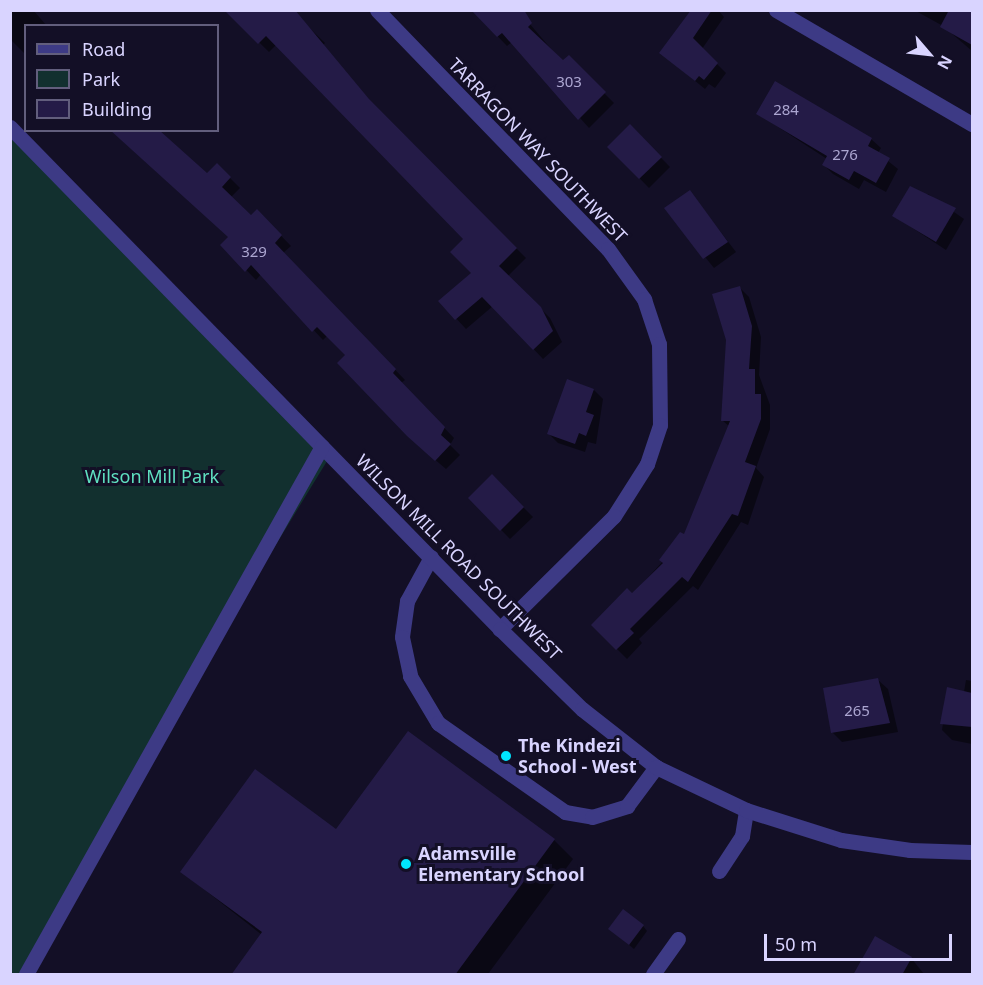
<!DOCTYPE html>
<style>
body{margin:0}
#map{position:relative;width:983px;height:985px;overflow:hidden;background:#130f26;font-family:"Noto Sans",sans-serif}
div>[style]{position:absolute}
.green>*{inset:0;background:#12302f}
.shadow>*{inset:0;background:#0007}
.building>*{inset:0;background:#241b47}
.service>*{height:15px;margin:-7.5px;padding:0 7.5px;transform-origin:7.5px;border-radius:7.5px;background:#3d3a85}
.minor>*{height:15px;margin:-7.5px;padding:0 7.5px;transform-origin:7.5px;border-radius:7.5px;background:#3d3a85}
.dots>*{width:16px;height:16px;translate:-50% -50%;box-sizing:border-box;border:3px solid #130f26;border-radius:50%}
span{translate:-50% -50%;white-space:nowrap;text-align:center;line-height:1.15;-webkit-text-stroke:6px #130f26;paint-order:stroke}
.number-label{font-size:15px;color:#aca6d1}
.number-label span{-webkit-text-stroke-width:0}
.street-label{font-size:18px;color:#d9d4ff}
.park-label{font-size:18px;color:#5fe0c0}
.poi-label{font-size:18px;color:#d9d4ff;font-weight:700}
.left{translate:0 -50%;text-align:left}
.frame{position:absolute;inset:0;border:12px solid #d9d4ff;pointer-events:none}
.legend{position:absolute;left:24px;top:24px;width:195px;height:108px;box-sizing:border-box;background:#130f26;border:2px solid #625e7d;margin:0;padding:8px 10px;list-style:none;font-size:18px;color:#d9d4ff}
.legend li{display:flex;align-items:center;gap:12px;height:30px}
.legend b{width:30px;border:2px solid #625e7d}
.north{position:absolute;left:899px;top:24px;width:60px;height:60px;-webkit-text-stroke:4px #130f26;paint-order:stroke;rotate:118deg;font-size:16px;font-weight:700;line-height:24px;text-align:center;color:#d9d4ff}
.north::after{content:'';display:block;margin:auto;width:21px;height:27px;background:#d9d4ff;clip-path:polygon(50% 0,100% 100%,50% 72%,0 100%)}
.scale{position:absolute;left:764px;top:934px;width:188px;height:27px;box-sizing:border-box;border:3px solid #d9d4ff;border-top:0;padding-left:8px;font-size:18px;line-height:21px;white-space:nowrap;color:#d9d4ff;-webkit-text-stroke:4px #130f26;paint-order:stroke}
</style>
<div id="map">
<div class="green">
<div style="clip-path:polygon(10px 134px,332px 453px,111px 814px,25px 974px,10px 974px)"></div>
</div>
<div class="shadow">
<div style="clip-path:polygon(10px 10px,33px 10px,47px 26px,26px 26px,26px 55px,10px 39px)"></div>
<div style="clip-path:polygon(226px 10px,291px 10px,325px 43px,322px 46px,378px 110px,526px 258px,508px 276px,550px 318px,562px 342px,543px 359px,493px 306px,466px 329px,440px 301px,473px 273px,465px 239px,277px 44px,269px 52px)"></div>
<div style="clip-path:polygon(518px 10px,563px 63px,568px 57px,614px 103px,589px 128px,512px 42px,507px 46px,478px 16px)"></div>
<div style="clip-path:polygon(693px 10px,718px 10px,724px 17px,702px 49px,726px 73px,715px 88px,709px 84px,705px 89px,661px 53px)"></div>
<div style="clip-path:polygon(914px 10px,972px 10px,972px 51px,943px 26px)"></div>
<div style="clip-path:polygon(758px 114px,871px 139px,881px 148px,878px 153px,898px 169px,886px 192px,864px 180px,859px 189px,833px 174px,824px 165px,827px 159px)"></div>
<div style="clip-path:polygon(630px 126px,670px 167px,649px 188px,609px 147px)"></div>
<div style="clip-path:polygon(116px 130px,208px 175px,217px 165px,240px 188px,230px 198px,251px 217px,257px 211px,291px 246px,283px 253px,405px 380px,401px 383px,454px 438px,450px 445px,460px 455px,446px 469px,419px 446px,347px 355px,327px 336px,323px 340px,261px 274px,256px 280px,222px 245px,230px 237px)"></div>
<div style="clip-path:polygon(690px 192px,736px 252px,714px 268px,666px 209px)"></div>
<div style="clip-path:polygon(928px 194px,964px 219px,946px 250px,894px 216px)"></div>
<div style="clip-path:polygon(739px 287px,749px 297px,761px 337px,759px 375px,770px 405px,770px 429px,756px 468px,764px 477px,748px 525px,741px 522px,698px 590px,693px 586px,639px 639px,642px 643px,627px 659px,593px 625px,632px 595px,685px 537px,730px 427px,723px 421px)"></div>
<div style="clip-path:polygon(594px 390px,603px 399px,596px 444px,588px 442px,585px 452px,558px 443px,548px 433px)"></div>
<div style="clip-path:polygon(492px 476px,533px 517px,510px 539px,470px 498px)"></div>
<div style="clip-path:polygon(878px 680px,888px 689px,898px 732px,842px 742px,832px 732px)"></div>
<div style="clip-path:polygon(966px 680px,972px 681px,972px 744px,952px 740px,942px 730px,948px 689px,964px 692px)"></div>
<div style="clip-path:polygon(336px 831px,554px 840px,573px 859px,488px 974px,232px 974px,262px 935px,182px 872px)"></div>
<div style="clip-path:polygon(643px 926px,647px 931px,634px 949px,610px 929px)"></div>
<div style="clip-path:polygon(911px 958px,924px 974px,855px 974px)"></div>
</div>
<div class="building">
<div style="clip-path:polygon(224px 10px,295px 10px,369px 99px,517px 248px,499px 266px,541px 307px,553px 331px,533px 350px,482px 297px,455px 320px,438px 301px,471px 273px,450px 252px,463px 239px,266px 36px,258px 44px)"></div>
<div style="clip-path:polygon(471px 10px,524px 10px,532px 23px,528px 27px,563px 60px,569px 55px,606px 92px,578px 120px,502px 33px,497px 37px)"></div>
<div style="clip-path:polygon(691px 10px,712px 10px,693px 38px,718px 63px,704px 80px,699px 76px,695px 81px,659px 53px)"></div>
<div style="clip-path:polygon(949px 10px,972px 10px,972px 45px,940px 27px)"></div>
<div style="clip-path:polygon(775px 81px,872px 138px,868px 146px,890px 158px,876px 183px,854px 171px,849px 180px,822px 165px,827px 156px,756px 114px)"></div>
<div style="clip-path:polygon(630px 124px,662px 157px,639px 179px,607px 147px)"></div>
<div style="clip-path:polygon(110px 130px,159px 130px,207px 173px,217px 163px,231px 177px,222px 187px,251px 215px,257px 209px,282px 235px,275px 243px,396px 369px,393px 373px,445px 427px,441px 435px,451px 444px,435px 461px,407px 436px,337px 363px,345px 355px,317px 327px,312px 332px,251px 265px,245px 272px,220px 245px,228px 237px)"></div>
<div style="clip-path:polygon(910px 186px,956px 208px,936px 242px,892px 216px)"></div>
<div style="clip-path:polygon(690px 190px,728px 242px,703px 259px,664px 208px)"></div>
<div style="clip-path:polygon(740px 286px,752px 326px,749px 369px,755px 369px,755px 394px,761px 394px,761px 419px,745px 462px,756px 466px,738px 516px,732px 514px,688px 582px,682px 577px,630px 629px,634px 633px,616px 650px,591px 625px,627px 588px,632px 593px,663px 563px,659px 560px,680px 532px,684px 534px,730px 421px,721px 421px,726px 340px,712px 294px)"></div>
<div style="clip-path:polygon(567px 379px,594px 389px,586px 412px,594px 415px,586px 436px,579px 433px,575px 444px,547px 434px)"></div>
<div style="clip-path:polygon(492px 474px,524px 507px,500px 531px,468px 498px)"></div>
<div style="clip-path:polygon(878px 678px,890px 723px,831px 733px,823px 688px)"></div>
<div style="clip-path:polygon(947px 687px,972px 693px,972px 727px,940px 724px)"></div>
<div style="clip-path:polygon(408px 731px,555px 839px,455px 975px,231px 975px,262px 932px,180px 872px,255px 769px,336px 829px)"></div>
<div style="clip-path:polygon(623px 909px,644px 925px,629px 945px,608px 929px)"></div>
<div style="clip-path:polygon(875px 936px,912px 957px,902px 975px,853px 975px)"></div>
</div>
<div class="service">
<div style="left:431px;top:557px;width:50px;rotate:118.6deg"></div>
<div style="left:407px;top:601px;width:36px;rotate:98deg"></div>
<div style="left:402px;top:637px;width:40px;rotate:78deg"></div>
<div style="left:410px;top:676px;width:55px;rotate:59.2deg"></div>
<div style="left:438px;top:723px;width:155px;rotate:35deg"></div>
<div style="left:565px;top:812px;width:27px;rotate:10deg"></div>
<div style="left:592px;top:817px;width:37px;rotate:-17deg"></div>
<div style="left:627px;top:806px;width:49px;rotate:-53.4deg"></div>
<div style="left:719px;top:871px;width:42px;rotate:-56.7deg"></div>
<div style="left:742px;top:836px;width:26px;rotate:-81deg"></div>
<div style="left:653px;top:974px;width:43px;rotate:-54.5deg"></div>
</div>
<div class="minor">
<div style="left:377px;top:10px;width:332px;rotate:46deg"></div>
<div style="left:608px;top:249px;width:62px;rotate:54.2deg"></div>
<div style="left:644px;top:299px;width:47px;rotate:71.6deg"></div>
<div style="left:659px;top:344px;width:81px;rotate:89.3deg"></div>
<div style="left:660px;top:425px;width:41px;rotate:108.4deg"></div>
<div style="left:647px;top:464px;width:62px;rotate:122.4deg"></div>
<div style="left:614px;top:516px;width:161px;rotate:135.3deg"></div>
<div style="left:776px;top:10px;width:227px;rotate:30.2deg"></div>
<div style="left:10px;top:127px;width:702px;rotate:45.69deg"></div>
<div style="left:500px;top:629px;width:115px;rotate:44.3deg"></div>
<div style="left:582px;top:709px;width:94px;rotate:38.1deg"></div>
<div style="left:656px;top:767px;width:100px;rotate:25.5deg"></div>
<div style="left:746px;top:810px;width:100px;rotate:17.5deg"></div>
<div style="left:841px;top:840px;width:70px;rotate:8.2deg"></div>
<div style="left:910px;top:850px;width:62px;rotate:1.8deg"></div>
<div style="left:26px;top:974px;width:605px;rotate:-60.72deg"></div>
</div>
<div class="dots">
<div style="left:506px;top:756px;background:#00e5ff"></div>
<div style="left:406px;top:864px;background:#00e5ff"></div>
</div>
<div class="number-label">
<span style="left:569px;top:82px">303</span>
<span style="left:786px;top:110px">284</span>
<span style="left:845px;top:155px">276</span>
<span style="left:254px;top:252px">329</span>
<span style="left:857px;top:711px">265</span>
</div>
<div class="street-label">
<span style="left:538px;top:150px;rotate:46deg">TARRAGON WAY SOUTHWEST</span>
<span style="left:459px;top:557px;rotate:45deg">WILSON MILL ROAD SOUTHWEST</span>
</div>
<div class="park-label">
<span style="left:152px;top:476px">Wilson Mill Park</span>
</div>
<div class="poi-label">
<span class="left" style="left:518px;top:756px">The Kindezi<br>School - West</span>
<span class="left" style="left:418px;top:864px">Adamsville<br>Elementary School</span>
</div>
<div class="frame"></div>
<ul class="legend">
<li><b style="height:8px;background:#3d3a85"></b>Road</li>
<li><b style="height:16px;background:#12302f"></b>Park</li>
<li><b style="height:16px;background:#241b47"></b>Building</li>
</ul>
<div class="north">N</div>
<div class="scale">50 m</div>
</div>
